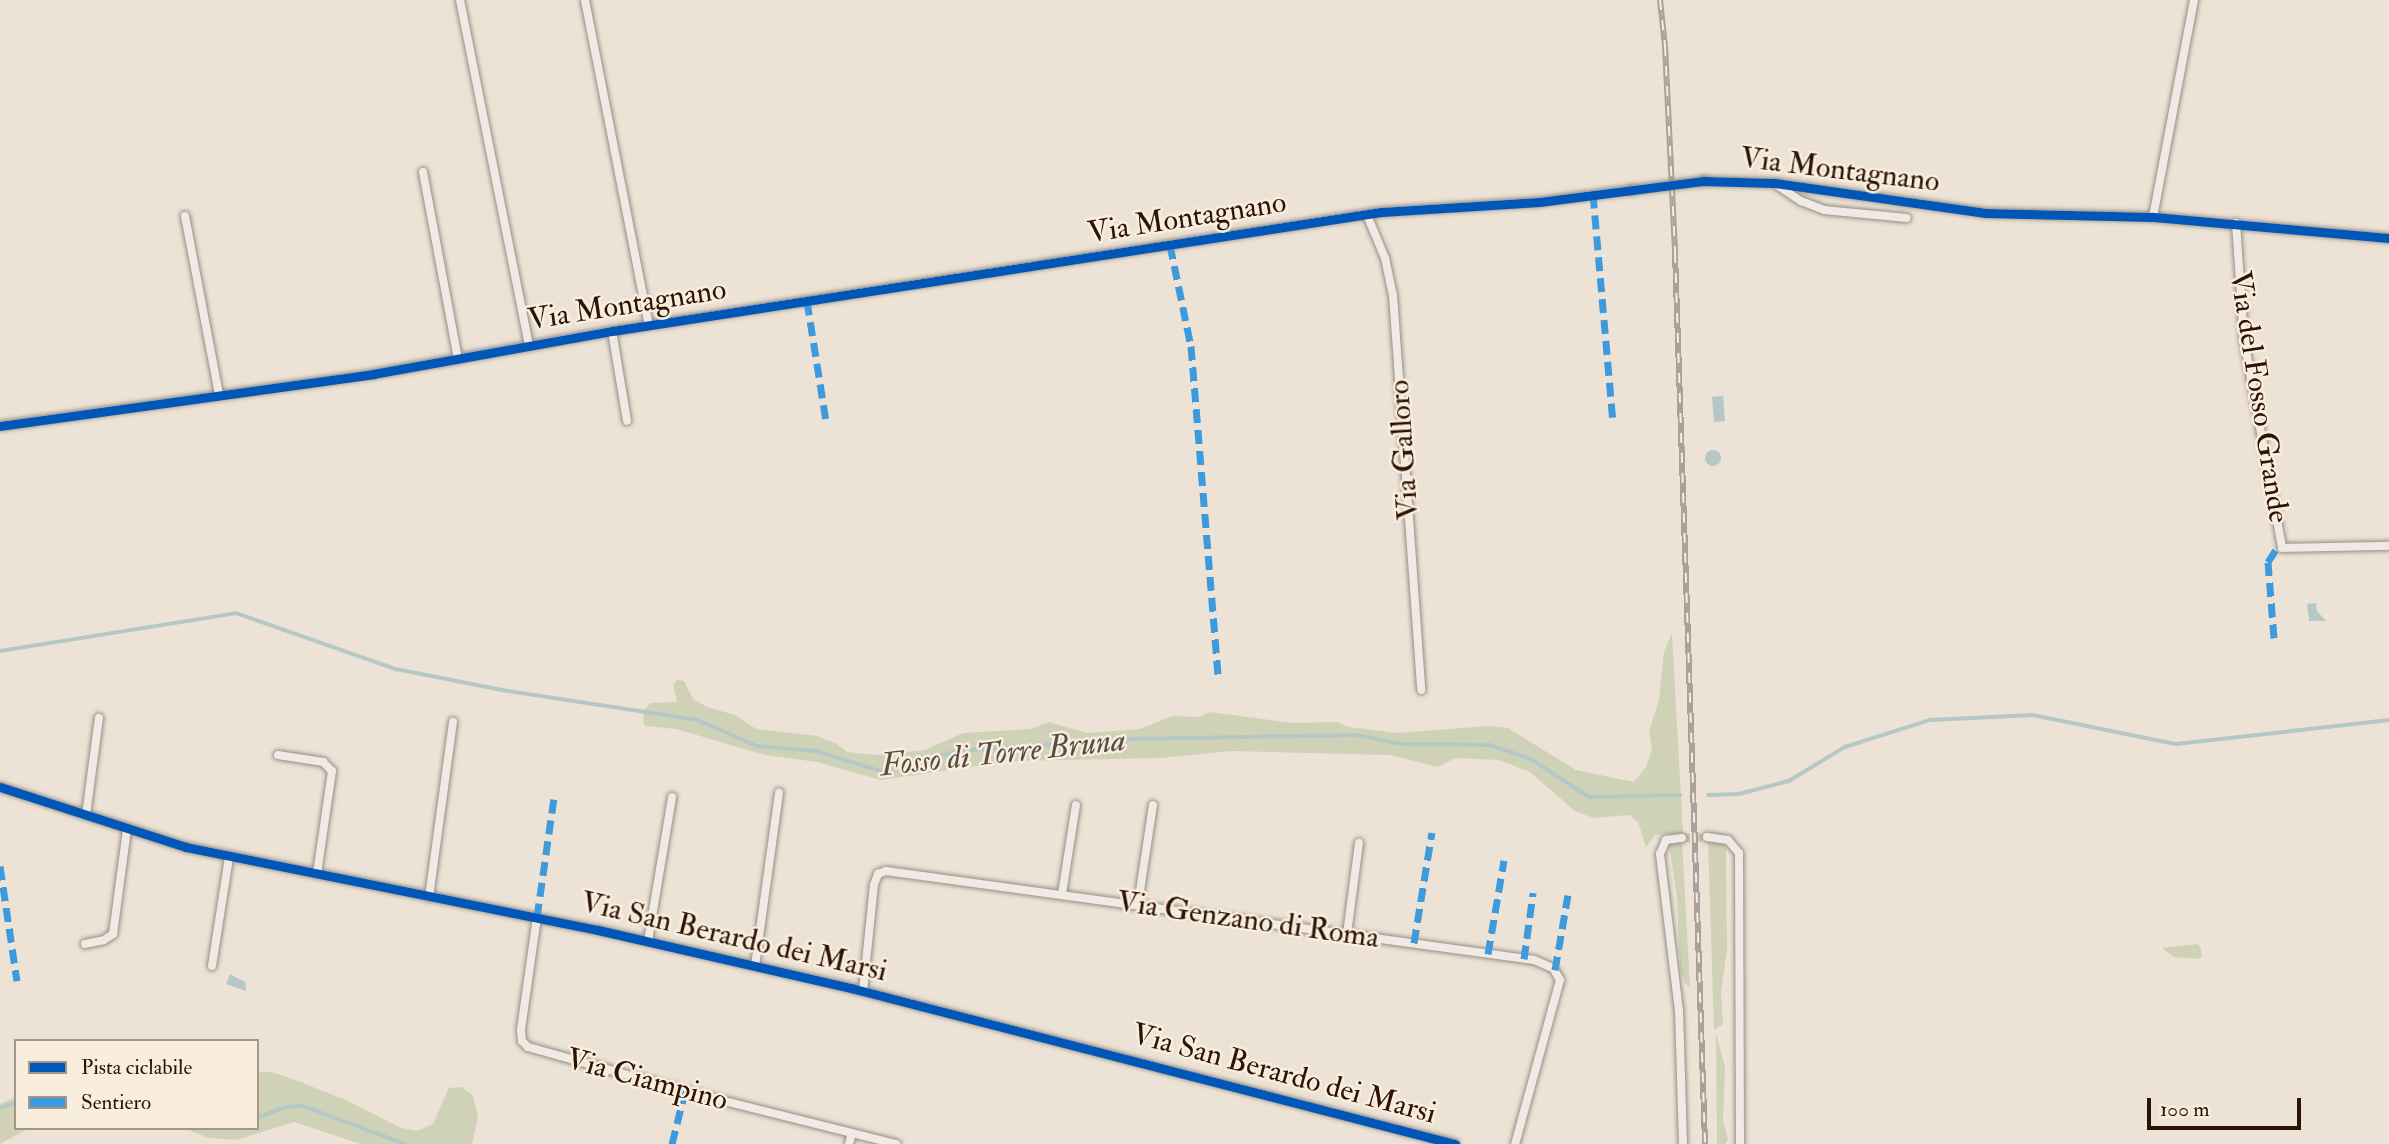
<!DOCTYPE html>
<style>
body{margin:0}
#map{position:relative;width:2389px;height:1144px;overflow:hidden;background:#ece3d6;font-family:"IM FELL Double Pica",serif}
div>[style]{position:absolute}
.green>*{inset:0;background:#cfd2b6}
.water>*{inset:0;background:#b5c8c6}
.round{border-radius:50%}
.stream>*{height:3.5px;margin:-1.75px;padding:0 1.75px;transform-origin:1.75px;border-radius:1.75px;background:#b5c8c6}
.street-tunnel>*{height:8px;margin-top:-4px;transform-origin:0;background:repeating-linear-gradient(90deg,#cfc4b6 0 8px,transparent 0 12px)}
.roads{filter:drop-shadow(0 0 2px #978e85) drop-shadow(0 0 2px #978e85)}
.street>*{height:8px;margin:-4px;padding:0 4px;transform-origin:4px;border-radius:4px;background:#efebe4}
.rail>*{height:6px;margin-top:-3px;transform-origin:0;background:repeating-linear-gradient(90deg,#f9edde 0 10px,#a8a29b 0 20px);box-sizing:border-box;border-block:2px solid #a8a29b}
.bridges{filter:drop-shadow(0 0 2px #978e85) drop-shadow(0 0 2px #978e85)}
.street-bridge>*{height:8px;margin:-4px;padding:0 4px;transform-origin:4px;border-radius:4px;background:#efebe4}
.quiet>*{height:7px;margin-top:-3.5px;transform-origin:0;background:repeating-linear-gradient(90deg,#3d9add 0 14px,transparent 0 21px)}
.cycleway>*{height:9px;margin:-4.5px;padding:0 4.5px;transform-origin:4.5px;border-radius:4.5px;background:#0057b8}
span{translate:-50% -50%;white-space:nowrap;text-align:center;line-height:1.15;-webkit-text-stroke:5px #f9edde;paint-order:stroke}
.street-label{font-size:30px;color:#2c1303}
.water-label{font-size:32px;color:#544e45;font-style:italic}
.legend{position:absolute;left:14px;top:1039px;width:245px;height:91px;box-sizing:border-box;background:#f9edde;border:2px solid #a79686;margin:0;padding:9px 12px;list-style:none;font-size:21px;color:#2c1303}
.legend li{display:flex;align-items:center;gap:14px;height:35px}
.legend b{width:35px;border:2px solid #a79686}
.scale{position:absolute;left:2147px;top:1098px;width:154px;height:32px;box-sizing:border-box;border:4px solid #2c1303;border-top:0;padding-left:9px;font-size:21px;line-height:24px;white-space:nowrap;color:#2c1303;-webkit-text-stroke:5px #f9edde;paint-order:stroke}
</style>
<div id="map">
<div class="green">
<div style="clip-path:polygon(1672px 633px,1683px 833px,1655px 835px,1646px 847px,1638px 822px,1629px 815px,1593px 818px,1575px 811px,1530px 772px,1499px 760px,1456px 758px,1438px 767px,1390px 755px,1231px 751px,1162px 758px,1012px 761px,881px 780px,817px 762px,765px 755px,676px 729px,645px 726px,643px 721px,644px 710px,650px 703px,677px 702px,673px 684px,677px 680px,684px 681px,693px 699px,707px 707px,735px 715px,756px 729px,817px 736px,837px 744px,847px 752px,876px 755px,925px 750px,963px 733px,1030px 729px,1049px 722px,1087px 733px,1140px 729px,1172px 716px,1199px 717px,1210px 712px,1292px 723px,1337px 722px,1348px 727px,1397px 733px,1488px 726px,1508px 728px,1576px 770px,1634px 782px,1646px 767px,1652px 750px,1649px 731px,1659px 700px,1664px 652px)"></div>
<div style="clip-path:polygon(1708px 841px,1722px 841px,1726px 849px,1727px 950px,1721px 991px,1723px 1024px,1714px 1030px)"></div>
<div style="clip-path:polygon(1669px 842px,1682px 842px,1690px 987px,1685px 983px,1680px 969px,1677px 898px)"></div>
<div style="clip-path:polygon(2197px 944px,2200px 946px,2202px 957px,2199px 959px,2174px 957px,2162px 948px)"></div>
<div style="clip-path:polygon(1716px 1033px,1725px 1067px,1723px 1121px,1728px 1139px,1725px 1144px,1717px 1144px)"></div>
<div style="clip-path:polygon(257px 1072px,272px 1072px,293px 1079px,348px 1101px,401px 1128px,417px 1131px,433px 1124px,449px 1088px,461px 1087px,473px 1095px,478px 1117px,472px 1144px,360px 1144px,294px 1122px,236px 1140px,208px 1138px,184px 1128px,257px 1128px)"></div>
<div style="clip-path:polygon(16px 1097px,16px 1128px,29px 1128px,0 1144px,0 1104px)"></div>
</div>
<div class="water">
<div style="clip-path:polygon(1723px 396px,1725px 421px,1714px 422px,1712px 397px)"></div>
<div class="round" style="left:1705px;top:450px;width:16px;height:16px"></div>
<div style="clip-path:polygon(2316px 603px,2317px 611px,2326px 621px,2309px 621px,2307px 604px)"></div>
<div style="clip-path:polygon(230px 974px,245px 982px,246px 991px,226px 984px)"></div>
</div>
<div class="stream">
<div style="left:0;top:651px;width:239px;rotate:-9.1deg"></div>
<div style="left:236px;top:613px;width:170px;rotate:19.3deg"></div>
<div style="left:396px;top:669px;width:108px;rotate:11.2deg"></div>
<div style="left:502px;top:690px;width:198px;rotate:8.7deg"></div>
<div style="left:698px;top:720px;width:64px;rotate:23.8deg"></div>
<div style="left:757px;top:746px;width:59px;rotate:4.8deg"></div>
<div style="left:816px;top:751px;width:68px;rotate:17.1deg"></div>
<div style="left:881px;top:771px;width:81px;rotate:-14.4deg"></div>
<div style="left:959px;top:751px;width:168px;rotate:-4.1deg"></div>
<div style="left:1127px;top:739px;width:229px;rotate:-1deg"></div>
<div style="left:1356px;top:735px;width:47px;rotate:11.1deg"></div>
<div style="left:1402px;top:744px;width:88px;rotate:0.7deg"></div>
<div style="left:1490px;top:745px;width:43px;rotate:18.9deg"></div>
<div style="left:1531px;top:759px;width:69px;rotate:33.2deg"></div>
<div style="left:1589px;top:797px;width:91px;rotate:-1.3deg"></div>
<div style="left:1708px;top:795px;width:31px;rotate:-2deg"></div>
<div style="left:1739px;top:794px;width:52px;rotate:-14.6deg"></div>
<div style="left:1789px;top:781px;width:66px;rotate:-31.3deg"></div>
<div style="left:1845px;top:747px;width:89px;rotate:-17.6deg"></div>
<div style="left:1930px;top:720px;width:103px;rotate:-2.8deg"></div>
<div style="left:2033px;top:715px;width:146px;rotate:11.5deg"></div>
<div style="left:2176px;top:744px;width:214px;rotate:-6.4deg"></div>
<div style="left:0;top:1108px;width:17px;rotate:-17deg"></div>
<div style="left:257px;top:1118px;width:30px;rotate:-21deg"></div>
<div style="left:285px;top:1107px;width:18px;rotate:-3deg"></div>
<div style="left:303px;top:1106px;width:109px;rotate:20.4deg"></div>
</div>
<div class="street-tunnel">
<div style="left:1682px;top:838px;width:25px;rotate:-2deg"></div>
</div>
<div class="roads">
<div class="street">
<div style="left:460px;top:0;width:353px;rotate:78.7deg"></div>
<div style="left:585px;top:0;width:331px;rotate:78.9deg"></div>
<div style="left:423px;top:172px;width:190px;rotate:79.4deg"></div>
<div style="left:1704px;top:181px;width:71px;rotate:1.6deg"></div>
<div style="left:1775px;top:183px;width:213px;rotate:8.1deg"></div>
<div style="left:1986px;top:213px;width:167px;rotate:1.4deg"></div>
<div style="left:2153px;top:217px;width:237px;rotate:5.1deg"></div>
<div style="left:1777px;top:185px;width:29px;rotate:34deg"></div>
<div style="left:1801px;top:201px;width:25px;rotate:21deg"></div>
<div style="left:1824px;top:210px;width:83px;rotate:5.5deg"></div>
<div style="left:1367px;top:215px;width:47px;rotate:67.3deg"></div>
<div style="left:1385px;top:258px;width:38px;rotate:78deg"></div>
<div style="left:1393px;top:295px;width:396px;rotate:85.9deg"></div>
<div style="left:185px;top:216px;width:182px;rotate:79.2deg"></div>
<div style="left:2153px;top:217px;width:221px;rotate:-79.3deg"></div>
<div style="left:2236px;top:223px;width:117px;rotate:86.1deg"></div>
<div style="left:2244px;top:340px;width:211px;rotate:79.6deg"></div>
<div style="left:2282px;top:548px;width:107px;rotate:-1.1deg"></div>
<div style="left:612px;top:331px;width:91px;rotate:80.5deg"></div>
<div style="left:0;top:426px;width:377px;rotate:-7.9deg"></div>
<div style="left:373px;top:374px;width:243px;rotate:-10.2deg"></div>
<div style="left:612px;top:331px;width:778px;rotate:-8.8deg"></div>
<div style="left:1381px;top:212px;width:158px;rotate:-3.6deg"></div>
<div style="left:1539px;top:202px;width:94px;rotate:-7.4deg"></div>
<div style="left:278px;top:755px;width:46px;rotate:8.8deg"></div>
<div style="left:323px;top:762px;width:13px;rotate:45deg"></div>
<div style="left:332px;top:771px;width:104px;rotate:98.3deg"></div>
<div style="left:0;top:787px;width:195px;rotate:17.9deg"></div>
<div style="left:186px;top:847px;width:420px;rotate:11.4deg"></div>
<div style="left:598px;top:930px;width:260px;rotate:12.9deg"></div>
<div style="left:851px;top:988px;width:624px;rotate:14.48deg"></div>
<div style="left:86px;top:815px;width:98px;rotate:-82.4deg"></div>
<div style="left:1707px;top:837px;width:21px;rotate:8deg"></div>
<div style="left:1728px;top:840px;width:17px;rotate:50deg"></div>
<div style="left:1739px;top:853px;width:291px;rotate:89.8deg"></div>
<div style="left:1682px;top:838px;width:16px;rotate:173deg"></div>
<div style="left:1666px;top:840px;width:15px;rotate:113deg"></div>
<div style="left:1660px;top:854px;width:157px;rotate:83.1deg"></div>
<div style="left:1679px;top:1010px;width:134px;rotate:88.3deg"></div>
<div style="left:1062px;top:894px;width:90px;rotate:-81.1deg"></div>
<div style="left:429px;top:897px;width:177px;rotate:-82.2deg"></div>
<div style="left:1138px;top:904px;width:100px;rotate:-81.4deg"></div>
<div style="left:537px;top:917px;width:114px;rotate:98.1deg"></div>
<div style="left:521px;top:1030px;width:11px;rotate:85deg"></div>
<div style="left:522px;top:1041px;width:8px;rotate:45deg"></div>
<div style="left:528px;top:1047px;width:163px;rotate:15.7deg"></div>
<div style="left:685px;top:1091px;width:218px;rotate:14.1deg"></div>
<div style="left:1347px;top:934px;width:92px;rotate:-82.5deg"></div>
<div style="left:648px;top:941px;width:146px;rotate:-80.5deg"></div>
<div style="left:85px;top:944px;width:19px;rotate:-12deg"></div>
<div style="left:104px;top:940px;width:11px;rotate:-34deg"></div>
<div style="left:113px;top:934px;width:106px;rotate:-82.4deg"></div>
<div style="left:212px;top:966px;width:110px;rotate:-81.1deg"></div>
<div style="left:755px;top:966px;width:175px;rotate:-82.1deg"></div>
<div style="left:863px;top:991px;width:107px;rotate:-84.1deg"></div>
<div style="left:874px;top:885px;width:12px;rotate:-70deg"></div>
<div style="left:878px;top:874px;width:9px;rotate:-21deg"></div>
<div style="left:886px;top:871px;width:654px;rotate:7.82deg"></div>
<div style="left:1534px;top:960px;width:21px;rotate:23deg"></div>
<div style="left:1553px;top:968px;width:14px;rotate:60deg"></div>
<div style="left:1560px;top:980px;width:170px;rotate:105.3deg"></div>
<div style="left:849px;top:1144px;width:11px;rotate:-75deg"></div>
</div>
</div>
<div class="rail">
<div style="left:1660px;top:0;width:46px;rotate:83.8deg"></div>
<div style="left:1665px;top:46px;width:207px;rotate:87.2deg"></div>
<div style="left:1675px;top:253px;width:892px;rotate:88.07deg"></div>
</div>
<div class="bridges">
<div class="street-bridge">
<div style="left:1632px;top:190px;width:73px;rotate:-7.1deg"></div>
</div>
</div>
<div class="quiet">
<div style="left:1593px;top:194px;width:228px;rotate:85deg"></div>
<div style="left:1170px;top:245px;width:103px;rotate:78.3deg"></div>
<div style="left:1191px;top:346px;width:332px;rotate:85.3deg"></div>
<div style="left:807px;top:301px;width:121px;rotate:81deg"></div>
<div style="left:2274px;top:638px;width:76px;rotate:-94.5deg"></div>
<div style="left:2268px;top:562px;width:15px;rotate:-58deg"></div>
<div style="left:0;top:866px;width:116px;rotate:81.6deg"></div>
<div style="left:537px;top:917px;width:120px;rotate:-81.9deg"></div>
<div style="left:1414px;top:943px;width:112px;rotate:-80.8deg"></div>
<div style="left:1488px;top:954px;width:95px;rotate:-80.3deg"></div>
<div style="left:1524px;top:959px;width:67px;rotate:-82.2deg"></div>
<div style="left:1555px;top:970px;width:76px;rotate:-80.2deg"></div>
<div style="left:672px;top:1144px;width:55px;rotate:-76.2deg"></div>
</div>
<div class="cycleway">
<div style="left:0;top:426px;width:377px;rotate:-7.9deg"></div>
<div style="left:373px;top:374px;width:243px;rotate:-10.2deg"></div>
<div style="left:612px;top:331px;width:778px;rotate:-8.8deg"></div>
<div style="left:1381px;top:212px;width:158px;rotate:-3.6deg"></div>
<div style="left:1539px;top:202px;width:166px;rotate:-7.3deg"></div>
<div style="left:1704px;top:181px;width:71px;rotate:1.6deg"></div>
<div style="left:1775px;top:183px;width:213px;rotate:8.1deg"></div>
<div style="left:1986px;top:213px;width:167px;rotate:1.4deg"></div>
<div style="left:2153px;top:217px;width:237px;rotate:5.1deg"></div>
<div style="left:0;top:787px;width:195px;rotate:17.9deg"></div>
<div style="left:186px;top:847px;width:420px;rotate:11.4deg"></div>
<div style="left:598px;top:930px;width:260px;rotate:12.9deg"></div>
<div style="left:851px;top:988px;width:624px;rotate:14.48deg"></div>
</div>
<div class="street-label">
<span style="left:1840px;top:170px;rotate:7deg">Via Montagnano</span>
<span style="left:1187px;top:218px;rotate:-9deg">Via Montagnano</span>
<span style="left:627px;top:305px;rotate:-9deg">Via Montagnano</span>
<span style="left:2259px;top:397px;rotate:81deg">Via del Fosso Grande</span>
<span style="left:1404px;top:450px;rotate:-94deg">Via Galloro</span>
<span style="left:1248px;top:920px;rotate:8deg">Via Genzano di Roma</span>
<span style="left:734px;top:937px;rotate:13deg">Via San Berardo dei Marsi</span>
<span style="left:1284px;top:1074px;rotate:15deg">Via San Berardo dei Marsi</span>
<span style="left:647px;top:1080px;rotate:15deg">Via Ciampino</span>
</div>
<div class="water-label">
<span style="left:1003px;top:753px;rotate:-6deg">Fosso di Torre Bruna</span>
</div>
<ul class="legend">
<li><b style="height:9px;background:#0057b8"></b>Pista ciclabile</li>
<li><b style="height:9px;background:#3d9add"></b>Sentiero</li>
</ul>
<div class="scale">100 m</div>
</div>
